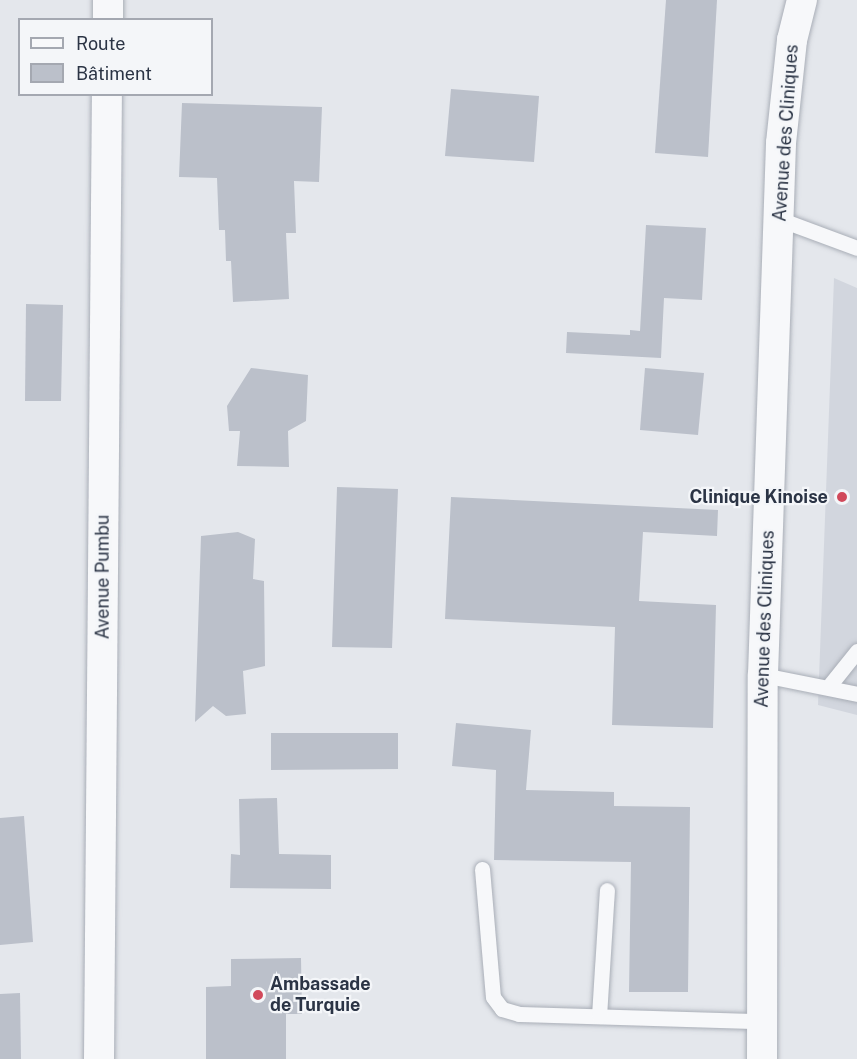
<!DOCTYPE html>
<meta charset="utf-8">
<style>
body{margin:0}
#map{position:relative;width:857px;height:1059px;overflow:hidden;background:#e4e7ec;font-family:"Public Sans",sans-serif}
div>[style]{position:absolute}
.built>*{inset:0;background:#d2d6de}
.building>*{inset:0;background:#bbc0ca}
.roads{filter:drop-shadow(0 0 2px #a9aeb7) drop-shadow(0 0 2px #a9aeb7)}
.lane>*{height:15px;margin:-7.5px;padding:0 7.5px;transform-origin:7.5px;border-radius:7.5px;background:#f7f8fa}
.street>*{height:30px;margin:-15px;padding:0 15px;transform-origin:15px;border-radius:15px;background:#f7f8fa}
.dots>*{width:16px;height:16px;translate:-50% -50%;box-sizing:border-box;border:3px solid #f4f6f9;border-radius:50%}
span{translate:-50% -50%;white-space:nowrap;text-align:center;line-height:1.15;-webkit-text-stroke:4.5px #f4f6f9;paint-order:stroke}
.street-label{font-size:18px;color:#2b3445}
.poi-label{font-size:18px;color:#2b3445;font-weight:700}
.right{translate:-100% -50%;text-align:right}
.left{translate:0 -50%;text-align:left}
.legend{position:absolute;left:18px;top:18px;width:195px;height:78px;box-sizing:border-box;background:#f4f6f9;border:2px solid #a4a8b1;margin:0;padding:8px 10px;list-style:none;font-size:18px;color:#2b3445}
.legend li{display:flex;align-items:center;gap:12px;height:30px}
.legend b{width:30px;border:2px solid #a4a8b1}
</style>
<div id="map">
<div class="built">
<div style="clip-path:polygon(834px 278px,857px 288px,857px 715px,818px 705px)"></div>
</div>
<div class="building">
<div style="clip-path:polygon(666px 0,717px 0,708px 157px,655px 153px)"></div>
<div style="clip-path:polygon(451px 89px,539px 96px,534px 162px,445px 156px)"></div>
<div style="clip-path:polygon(182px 103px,322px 107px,319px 182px,294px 181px,296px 233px,286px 233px,289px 299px,233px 302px,231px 261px,226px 261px,225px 230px,219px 230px,217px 178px,179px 177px)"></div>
<div style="clip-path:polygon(646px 225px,706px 228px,702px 300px,664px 298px,661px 358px,566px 353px,567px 332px,630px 335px,630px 330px,640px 331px)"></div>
<div style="clip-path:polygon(26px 304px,63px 305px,61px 401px,25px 401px)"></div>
<div style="clip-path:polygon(251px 368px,308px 375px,306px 421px,288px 431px,289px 467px,237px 466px,240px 431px,229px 431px,227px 406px)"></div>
<div style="clip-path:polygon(645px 368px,704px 373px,698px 435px,640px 430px)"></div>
<div style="clip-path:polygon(337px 487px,398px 489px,392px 648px,332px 647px)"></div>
<div style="clip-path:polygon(451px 497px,718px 510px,717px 536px,643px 532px,639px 601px,716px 605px,713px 728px,612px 725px,615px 627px,445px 619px)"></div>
<div style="clip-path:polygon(238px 532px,255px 539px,253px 579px,264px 581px,265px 666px,243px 671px,246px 714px,226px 716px,213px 706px,195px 722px,201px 536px)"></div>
<div style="clip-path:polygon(456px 723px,531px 730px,526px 790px,614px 792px,614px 806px,690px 807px,688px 992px,629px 992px,631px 862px,494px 860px,496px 770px,452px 766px)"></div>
<div style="clip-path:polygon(271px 733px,398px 733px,398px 769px,271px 770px)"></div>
<div style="clip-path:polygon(277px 798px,279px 854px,331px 855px,331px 889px,230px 888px,231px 854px,240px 855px,239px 799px)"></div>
<div style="clip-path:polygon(24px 816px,33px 942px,0 945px,0 818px)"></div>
<div style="clip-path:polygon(301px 958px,302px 1014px,286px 1014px,286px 1059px,206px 1059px,206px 987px,231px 986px,231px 959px)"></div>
<div style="clip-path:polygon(20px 993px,21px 1059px,0 1059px,0 994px)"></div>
</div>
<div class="roads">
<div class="lane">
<div style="left:779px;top:219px;width:83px;rotate:20.4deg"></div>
<div style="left:763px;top:675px;width:96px;rotate:11.4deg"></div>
<div style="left:829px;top:686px;width:45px;rotate:-51.3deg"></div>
<div style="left:482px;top:869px;width:128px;rotate:85.1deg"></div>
<div style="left:493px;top:997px;width:15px;rotate:53deg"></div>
<div style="left:502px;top:1009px;width:18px;rotate:16deg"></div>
<div style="left:519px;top:1014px;width:243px;rotate:1.7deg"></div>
<div style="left:599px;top:1016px;width:126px;rotate:-86.4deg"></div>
</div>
<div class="street">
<div style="left:108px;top:20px;width:20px;rotate:-90deg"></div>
<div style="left:99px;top:1059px;width:965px;rotate:-89.53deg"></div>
<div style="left:762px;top:1059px;width:384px;rotate:-89.9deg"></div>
<div style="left:763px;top:675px;width:532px;rotate:-88.06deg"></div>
<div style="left:781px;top:143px;width:104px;rotate:-83.9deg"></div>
<div style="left:792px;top:40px;width:41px;rotate:-76deg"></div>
</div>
</div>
<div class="dots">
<div style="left:842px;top:497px;background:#d1495b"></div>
<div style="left:258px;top:995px;background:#d1495b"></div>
</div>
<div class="street-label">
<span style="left:786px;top:133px;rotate:-86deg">Avenue des Cliniques</span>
<span style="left:103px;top:577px;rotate:-90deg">Avenue Pumbu</span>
<span style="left:765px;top:619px;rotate:-88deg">Avenue des Cliniques</span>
</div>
<div class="poi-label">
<span class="right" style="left:828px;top:497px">Clinique Kinoise</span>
<span class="left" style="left:270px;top:995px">Ambassade<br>de Turquie</span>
</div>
<ul class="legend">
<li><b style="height:8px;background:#f7f8fa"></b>Route</li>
<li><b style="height:16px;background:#bbc0ca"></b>Bâtiment</li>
</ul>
</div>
